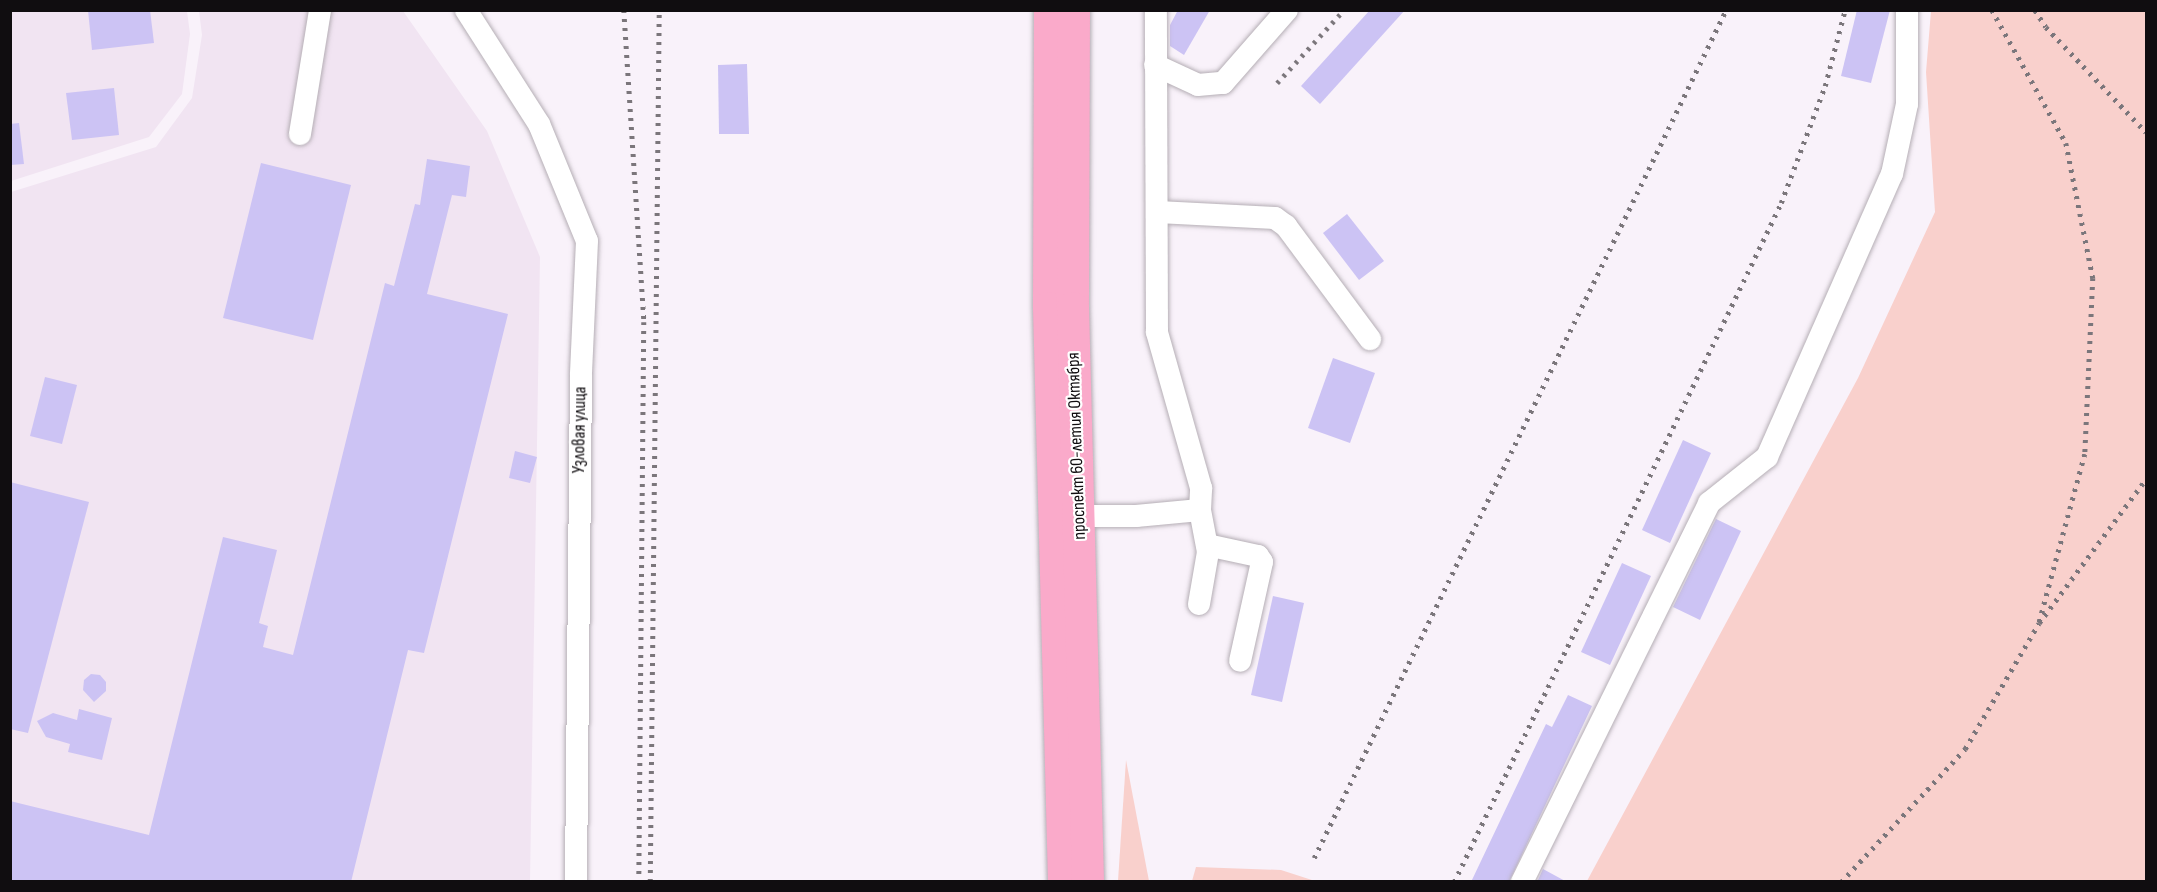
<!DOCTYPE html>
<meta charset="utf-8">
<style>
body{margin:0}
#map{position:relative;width:2157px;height:892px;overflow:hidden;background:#f9f2fa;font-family:"Sofia Sans Condensed",sans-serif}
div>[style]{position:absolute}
.built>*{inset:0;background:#f1e4f2}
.green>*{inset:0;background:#f9d0cc}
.building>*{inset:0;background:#ccc3f4}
.roads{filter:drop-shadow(0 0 2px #b5aeb5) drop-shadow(0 0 2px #b5aeb5)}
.minor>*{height:22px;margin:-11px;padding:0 11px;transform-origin:11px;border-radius:11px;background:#fff}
.highway>*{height:32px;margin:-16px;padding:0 16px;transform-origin:16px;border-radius:16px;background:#faaaca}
.rail>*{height:4.5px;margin-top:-2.25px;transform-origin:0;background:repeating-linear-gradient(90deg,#7b767b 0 3px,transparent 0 9px)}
span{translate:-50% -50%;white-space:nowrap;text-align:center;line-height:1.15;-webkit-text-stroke:4.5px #fff;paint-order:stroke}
.street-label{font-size:18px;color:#100d10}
.frame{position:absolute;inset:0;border:12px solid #100d10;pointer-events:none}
</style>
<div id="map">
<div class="built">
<div style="clip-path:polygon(11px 11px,187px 11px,190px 34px,182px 94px,149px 137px,11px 181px)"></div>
<div style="clip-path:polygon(199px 11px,403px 11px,487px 131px,540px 257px,530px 881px,11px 882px,11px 192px,156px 147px,192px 98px,202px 35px)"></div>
</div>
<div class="green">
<div style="clip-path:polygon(1931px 11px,2146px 11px,2146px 881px,1587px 881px,1858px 378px,1935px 212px,1926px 72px)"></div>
<div style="clip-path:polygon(1126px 760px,1149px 881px,1118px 881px)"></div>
<div style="clip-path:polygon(1196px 867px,1281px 870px,1315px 881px,1192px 881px)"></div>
</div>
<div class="building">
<div style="clip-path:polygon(88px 10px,150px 10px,154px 43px,92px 50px)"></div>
<div style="clip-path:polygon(1178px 10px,1210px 10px,1184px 55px,1170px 46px,1170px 25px)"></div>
<div style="clip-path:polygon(1370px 10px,1405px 10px,1320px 104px,1301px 86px)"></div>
<div style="clip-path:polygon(1857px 10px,1890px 10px,1871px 83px,1841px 76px)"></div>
<div style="clip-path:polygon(747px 64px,749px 134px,719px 134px,718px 65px)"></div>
<div style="clip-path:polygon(114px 88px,119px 135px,72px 140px,66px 93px)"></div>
<div style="clip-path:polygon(19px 123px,24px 164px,10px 165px,10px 124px)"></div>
<div style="clip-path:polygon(427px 159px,470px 166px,466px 197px,452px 195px,427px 294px,508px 314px,424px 653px,408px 650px,351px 882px,10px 882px,10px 801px,149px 835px,223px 537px,277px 550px,259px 623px,268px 626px,263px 647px,293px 655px,385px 283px,394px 286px,415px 204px,420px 205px)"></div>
<div style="clip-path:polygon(261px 163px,351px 185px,313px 340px,223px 318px)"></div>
<div style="clip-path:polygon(1347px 214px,1384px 261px,1359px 280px,1323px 233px)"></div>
<div style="clip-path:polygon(1333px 358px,1375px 373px,1350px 443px,1308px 428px)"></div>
<div style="clip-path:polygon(45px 377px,77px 385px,62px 444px,30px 436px)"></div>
<div style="clip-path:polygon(1683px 440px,1711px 453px,1670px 543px,1642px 530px)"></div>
<div style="clip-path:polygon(515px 451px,537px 457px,530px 483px,509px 478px)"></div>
<div style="clip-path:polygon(10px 482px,89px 502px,28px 733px,10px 729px)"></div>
<div style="clip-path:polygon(1716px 519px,1741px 531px,1700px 620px,1673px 607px)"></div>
<div style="clip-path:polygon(1622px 563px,1651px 576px,1610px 665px,1581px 652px)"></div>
<div style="clip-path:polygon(1273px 596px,1304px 603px,1282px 702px,1251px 695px)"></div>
<div style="clip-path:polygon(91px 674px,100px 675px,106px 682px,106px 691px,94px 702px,83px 690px,84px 680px)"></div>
<div style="clip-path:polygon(1568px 695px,1592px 706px,1509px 882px,1471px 882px,1546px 724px,1552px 727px)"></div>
<div style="clip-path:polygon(79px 709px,112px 718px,102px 760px,68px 752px,70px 744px,46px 737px,37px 721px,53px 713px,77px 720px)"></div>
<div style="clip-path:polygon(1543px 869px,1567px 882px,1537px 882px)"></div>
</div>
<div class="roads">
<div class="minor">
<div style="left:466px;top:10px;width:135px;rotate:57.4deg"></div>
<div style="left:539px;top:124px;width:126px;rotate:67.7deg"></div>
<div style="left:587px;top:241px;width:134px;rotate:92.6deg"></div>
<div style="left:581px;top:375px;width:507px;rotate:90.57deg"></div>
<div style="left:1155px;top:65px;width:47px;rotate:24.9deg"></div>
<div style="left:1198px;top:85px;width:25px;rotate:-5deg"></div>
<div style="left:1223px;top:83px;width:97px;rotate:-48.8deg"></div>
<div style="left:300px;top:134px;width:126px;rotate:-80.8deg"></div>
<div style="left:1158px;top:212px;width:117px;rotate:2.9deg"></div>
<div style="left:1275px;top:218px;width:14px;rotate:36deg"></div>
<div style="left:1286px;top:226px;width:141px;rotate:53.4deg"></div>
<div style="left:1063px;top:516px;width:73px"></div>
<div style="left:1136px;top:516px;width:64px;rotate:-5.4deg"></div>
<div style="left:1200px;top:510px;width:22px;rotate:-87deg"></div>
<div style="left:1201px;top:488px;width:162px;rotate:-105.8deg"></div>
<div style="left:1157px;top:332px;width:322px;rotate:-90.2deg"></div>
<div style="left:1207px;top:545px;width:52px;rotate:12.2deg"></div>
<div style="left:1258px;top:556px;width:7px;rotate:56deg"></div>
<div style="left:1262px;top:562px;width:101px;rotate:102.5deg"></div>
<div style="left:1199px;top:604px;width:53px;rotate:-80.2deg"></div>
<div style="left:1208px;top:552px;width:43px;rotate:-100.8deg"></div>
<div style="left:1522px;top:882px;width:423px;rotate:-63.7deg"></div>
<div style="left:1709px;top:503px;width:74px;rotate:-38.4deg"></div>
<div style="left:1767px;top:457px;width:309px;rotate:-66.2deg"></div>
<div style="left:1892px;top:174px;width:72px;rotate:-77.9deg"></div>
<div style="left:1907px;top:104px;width:94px;rotate:-90deg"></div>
</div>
<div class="highway">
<div style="left:1050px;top:10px;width:298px;rotate:90.2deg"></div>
<div style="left:1049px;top:308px;width:574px;rotate:88.5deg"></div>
<div style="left:1074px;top:10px;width:298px;rotate:90.2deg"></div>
<div style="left:1073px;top:308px;width:574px;rotate:88.5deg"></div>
</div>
</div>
<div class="rail">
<div style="left:624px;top:10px;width:313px;rotate:86.3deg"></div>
<div style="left:644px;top:322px;width:560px;rotate:90.51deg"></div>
<div style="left:1992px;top:10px;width:152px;rotate:60.9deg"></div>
<div style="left:2066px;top:143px;width:138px;rotate:78.7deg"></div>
<div style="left:2093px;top:278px;width:176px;rotate:92.6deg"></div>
<div style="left:2085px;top:454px;width:175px;rotate:105.2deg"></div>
<div style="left:2035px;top:10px;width:20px;rotate:57deg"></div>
<div style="left:2046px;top:27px;width:145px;rotate:46.4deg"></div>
<div style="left:1277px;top:83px;width:99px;rotate:-47.5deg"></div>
<div style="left:1314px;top:858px;width:943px;rotate:-64.09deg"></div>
<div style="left:650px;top:882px;width:872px;rotate:-89.41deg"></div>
<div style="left:1454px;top:882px;width:754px;rotate:-64.28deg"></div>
<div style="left:1781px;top:203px;width:125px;rotate:-69.4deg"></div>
<div style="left:1825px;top:86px;width:79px;rotate:-75.3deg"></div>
<div style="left:1841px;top:882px;width:182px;rotate:-47deg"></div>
<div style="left:1965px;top:749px;width:146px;rotate:-59.6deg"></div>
<div style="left:2039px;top:623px;width:179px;rotate:-53.4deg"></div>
</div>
<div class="street-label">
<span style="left:580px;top:430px;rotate:-89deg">Узловая улица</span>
<span style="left:1077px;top:446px;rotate:-92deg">проспект 60-летия Октября</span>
</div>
<div class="frame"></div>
</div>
